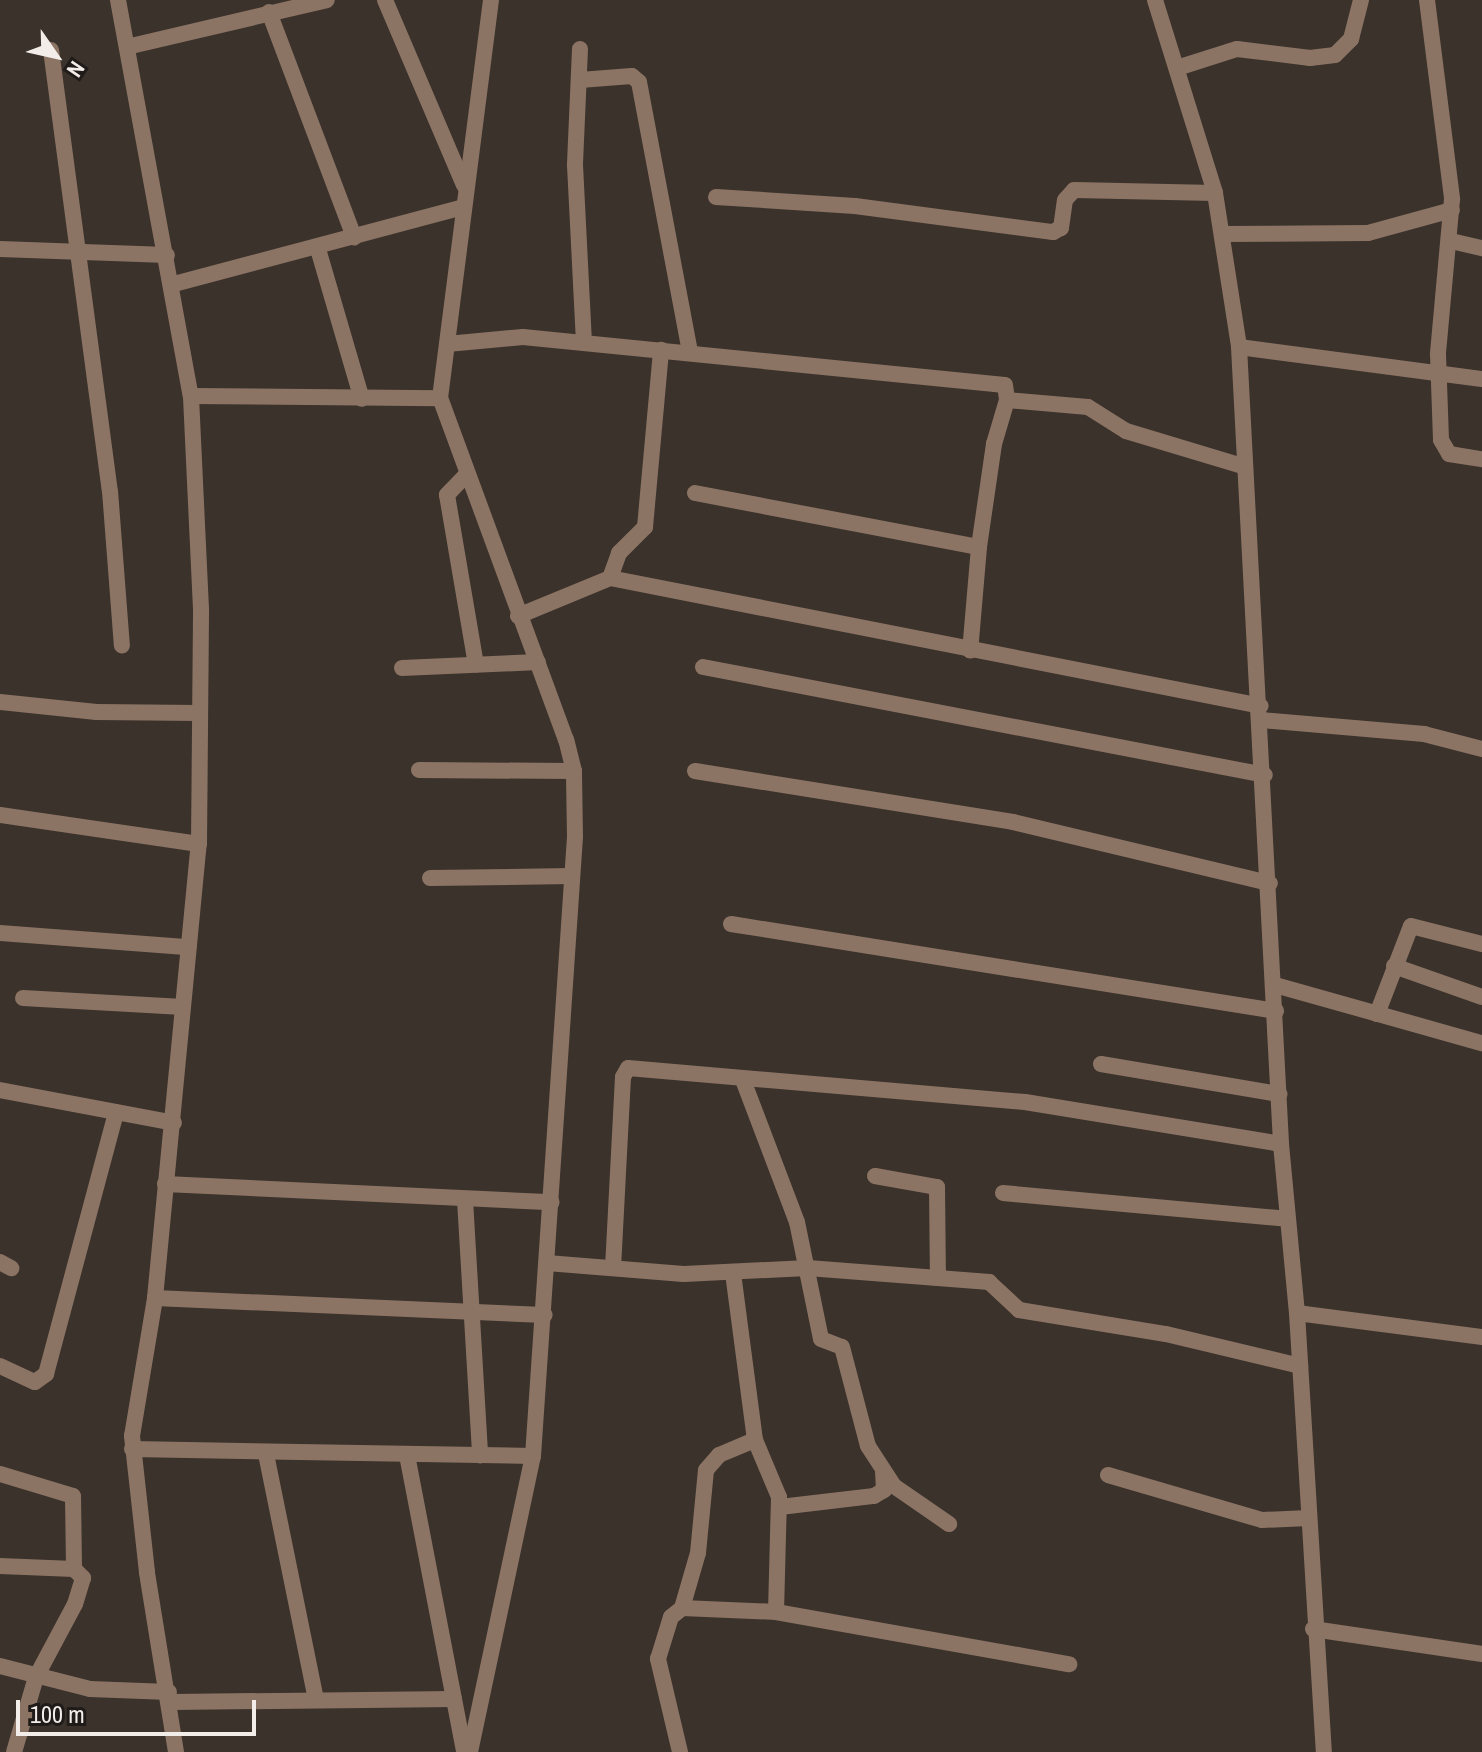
<!DOCTYPE html>
<style>
body{margin:0}
#map{position:relative;width:1482px;height:1752px;overflow:hidden;background:#3b322c;font-family:"Archivo Narrow",sans-serif}
div>[style]{position:absolute}
.minor>*{height:16px;margin:-8px;padding:0 8px;transform-origin:8px;border-radius:8px;background:#8c7464}
span{translate:-50% -50%;white-space:nowrap;text-align:center;line-height:1.15;-webkit-text-stroke:6px #1f1b18;paint-order:stroke}
.north{position:absolute;left:16px;top:16px;width:80px;height:80px;-webkit-text-stroke:6px #1f1b18;paint-order:stroke;rotate:124deg;font-size:22px;font-weight:700;line-height:32px;text-align:center;color:#f3ede9}
.north::after{content:'';display:block;margin:auto;width:28px;height:36px;background:#f3ede9;clip-path:polygon(50% 0,100% 100%,50% 72%,0 100%)}
.scale{position:absolute;left:16px;top:1700px;width:240px;height:36px;box-sizing:border-box;border:4px solid #f3ede9;border-top:0;padding-left:10px;font-size:24px;line-height:28px;white-space:nowrap;color:#f3ede9;-webkit-text-stroke:6px #1f1b18;paint-order:stroke}
</style>
<div id="map">
<div class="minor">
<div style="left:118px;top:0;width:403px;rotate:79.6deg"></div>
<div style="left:385px;top:0;width:201px;rotate:66.9deg"></div>
<div style="left:1155px;top:0;width:202px;rotate:72.7deg"></div>
<div style="left:1215px;top:193px;width:156px;rotate:81.1deg"></div>
<div style="left:1239px;top:347px;width:798px;rotate:86.98deg"></div>
<div style="left:1281px;top:1144px;width:170px;rotate:84.6deg"></div>
<div style="left:1297px;top:1313px;width:440px;rotate:86.5deg"></div>
<div style="left:1427px;top:0;width:201px;rotate:82.8deg"></div>
<div style="left:1452px;top:199px;width:156px;rotate:95.2deg"></div>
<div style="left:1438px;top:354px;width:86px;rotate:88deg"></div>
<div style="left:1441px;top:440px;width:16px;rotate:60deg"></div>
<div style="left:1449px;top:454px;width:33px;rotate:9deg"></div>
<div style="left:269px;top:12px;width:241px;rotate:69.3deg"></div>
<div style="left:131px;top:46px;width:201px;rotate:-13.2deg"></div>
<div style="left:580px;top:49px;width:116px;rotate:92.5deg"></div>
<div style="left:575px;top:165px;width:178px;rotate:87.1deg"></div>
<div style="left:51px;top:50px;width:445px;rotate:82.4deg"></div>
<div style="left:110px;top:491px;width:155px;rotate:85.6deg"></div>
<div style="left:1177px;top:68px;width:63px;rotate:-17.6deg"></div>
<div style="left:1237px;top:49px;width:74px;rotate:7deg"></div>
<div style="left:1310px;top:58px;width:25px;rotate:-7deg"></div>
<div style="left:1335px;top:55px;width:23px;rotate:-45deg"></div>
<div style="left:1351px;top:39px;width:40px;rotate:-75.6deg"></div>
<div style="left:580px;top:80px;width:52px;rotate:-4.4deg"></div>
<div style="left:632px;top:76px;width:9px;rotate:41deg"></div>
<div style="left:639px;top:82px;width:275px;rotate:79.3deg"></div>
<div style="left:716px;top:197px;width:139px;rotate:3.7deg"></div>
<div style="left:855px;top:206px;width:200px;rotate:7.5deg"></div>
<div style="left:1053px;top:232px;width:9px;rotate:-27deg"></div>
<div style="left:1061px;top:228px;width:28px;rotate:-82deg"></div>
<div style="left:1065px;top:200px;width:13px;rotate:-48deg"></div>
<div style="left:1074px;top:190px;width:141px;rotate:1.2deg"></div>
<div style="left:1223px;top:234px;width:145px;rotate:-0.4deg"></div>
<div style="left:1368px;top:233px;width:87px;rotate:-15.3deg"></div>
<div style="left:1451px;top:241px;width:32px;rotate:13deg"></div>
<div style="left:0;top:249px;width:167px;rotate:2.1deg"></div>
<div style="left:318px;top:249px;width:156px;rotate:73.7deg"></div>
<div style="left:174px;top:284px;width:299px;rotate:-14.9deg"></div>
<div style="left:447px;top:344px;width:76px;rotate:-5.3deg"></div>
<div style="left:523px;top:337px;width:484px;rotate:5.7deg"></div>
<div style="left:1005px;top:385px;width:15px;rotate:82deg"></div>
<div style="left:1007px;top:400px;width:46px;rotate:106.5deg"></div>
<div style="left:994px;top:444px;width:104px;rotate:98.3deg"></div>
<div style="left:979px;top:547px;width:104px;rotate:94.9deg"></div>
<div style="left:1239px;top:347px;width:245px;rotate:7.5deg"></div>
<div style="left:1007px;top:400px;width:81px;rotate:4.9deg"></div>
<div style="left:1088px;top:407px;width:45px;rotate:32.3deg"></div>
<div style="left:1126px;top:431px;width:122px;rotate:16.7deg"></div>
<div style="left:467px;top:474px;width:29px;rotate:134deg"></div>
<div style="left:447px;top:495px;width:172px;rotate:80.3deg"></div>
<div style="left:695px;top:493px;width:289px;rotate:10.8deg"></div>
<div style="left:610px;top:578px;width:27px;rotate:-70deg"></div>
<div style="left:619px;top:553px;width:37px;rotate:-45deg"></div>
<div style="left:645px;top:527px;width:178px;rotate:-84.8deg"></div>
<div style="left:518px;top:616px;width:100px;rotate:-22.4deg"></div>
<div style="left:610px;top:578px;width:663px;rotate:11.12deg"></div>
<div style="left:703px;top:667px;width:572px;rotate:10.88deg"></div>
<div style="left:402px;top:668px;width:136px;rotate:-2.5deg"></div>
<div style="left:0;top:702px;width:97px;rotate:5.9deg"></div>
<div style="left:96px;top:712px;width:103px;rotate:0.6deg"></div>
<div style="left:1261px;top:720px;width:164px;rotate:4.9deg"></div>
<div style="left:1424px;top:734px;width:60px;rotate:14.5deg"></div>
<div style="left:419px;top:770px;width:155px;rotate:0.4deg"></div>
<div style="left:695px;top:771px;width:322px;rotate:9.1deg"></div>
<div style="left:1013px;top:822px;width:264px;rotate:13.4deg"></div>
<div style="left:0;top:815px;width:201px;rotate:8.3deg"></div>
<div style="left:430px;top:878px;width:142px;rotate:-0.8deg"></div>
<div style="left:731px;top:924px;width:552px;rotate:9.07deg"></div>
<div style="left:0;top:933px;width:189px;rotate:4.3deg"></div>
<div style="left:1394px;top:966px;width:93px;rotate:19.4deg"></div>
<div style="left:1275px;top:985px;width:215px;rotate:15.7deg"></div>
<div style="left:23px;top:998px;width:160px;rotate:3.2deg"></div>
<div style="left:1377px;top:1014px;width:94px;rotate:-68.9deg"></div>
<div style="left:1411px;top:926px;width:73px;rotate:14.2deg"></div>
<div style="left:1101px;top:1064px;width:181px;rotate:9.6deg"></div>
<div style="left:743px;top:1080px;width:152px;rotate:69.2deg"></div>
<div style="left:797px;top:1222px;width:119px;rotate:78.4deg"></div>
<div style="left:821px;top:1339px;width:22px;rotate:21deg"></div>
<div style="left:842px;top:1347px;width:102px;rotate:75.3deg"></div>
<div style="left:868px;top:1446px;width:48px;rotate:57deg"></div>
<div style="left:894px;top:1486px;width:67px;rotate:34.6deg"></div>
<div style="left:0;top:1090px;width:177px;rotate:10.7deg"></div>
<div style="left:875px;top:1176px;width:63px;rotate:10.1deg"></div>
<div style="left:937px;top:1187px;width:91px;rotate:89.4deg"></div>
<div style="left:165px;top:1184px;width:387px;rotate:2.7deg"></div>
<div style="left:1003px;top:1193px;width:285px;rotate:5.2deg"></div>
<div style="left:465px;top:1200px;width:256px;rotate:86.6deg"></div>
<div style="left:0;top:1262px;width:13px;rotate:29deg"></div>
<div style="left:547px;top:1263px;width:137px;rotate:4.6deg"></div>
<div style="left:684px;top:1274px;width:124px;rotate:-2.8deg"></div>
<div style="left:808px;top:1268px;width:182px;rotate:4.4deg"></div>
<div style="left:989px;top:1282px;width:41px;rotate:43deg"></div>
<div style="left:1019px;top:1310px;width:149px;rotate:9.3deg"></div>
<div style="left:1166px;top:1334px;width:138px;rotate:13.4deg"></div>
<div style="left:613px;top:1268px;width:191px;rotate:-87deg"></div>
<div style="left:623px;top:1077px;width:10px;rotate:-61deg"></div>
<div style="left:628px;top:1068px;width:398px;rotate:4.9deg"></div>
<div style="left:1025px;top:1102px;width:259px;rotate:9.3deg"></div>
<div style="left:155px;top:1298px;width:390px;rotate:2.5deg"></div>
<div style="left:1297px;top:1313px;width:187px;rotate:7.4deg"></div>
<div style="left:0;top:1366px;width:38px;rotate:25deg"></div>
<div style="left:35px;top:1382px;width:14px;rotate:-36deg"></div>
<div style="left:46px;top:1374px;width:271px;rotate:-75deg"></div>
<div style="left:132px;top:1449px;width:401px;rotate:1deg"></div>
<div style="left:266px;top:1454px;width:251px;rotate:78.5deg"></div>
<div style="left:407px;top:1455px;width:302px;rotate:79.1deg"></div>
<div style="left:0;top:1474px;width:76px;rotate:16.8deg"></div>
<div style="left:73px;top:1496px;width:73px;rotate:89.2deg"></div>
<div style="left:1108px;top:1475px;width:160px;rotate:16.3deg"></div>
<div style="left:1262px;top:1520px;width:47px;rotate:-2.4deg"></div>
<div style="left:780px;top:1507px;width:95px;rotate:-6.7deg"></div>
<div style="left:874px;top:1496px;width:12px;rotate:-31deg"></div>
<div style="left:884px;top:1490px;width:18px;rotate:-93deg"></div>
<div style="left:0;top:1566px;width:74px;rotate:2.3deg"></div>
<div style="left:74px;top:1569px;width:13px;rotate:45deg"></div>
<div style="left:83px;top:1578px;width:27px;rotate:107deg"></div>
<div style="left:75px;top:1604px;width:83px;rotate:118.1deg"></div>
<div style="left:36px;top:1677px;width:78px;rotate:106.3deg"></div>
<div style="left:682px;top:1608px;width:57px;rotate:-73.8deg"></div>
<div style="left:698px;top:1553px;width:83px;rotate:-84.5deg"></div>
<div style="left:706px;top:1470px;width:20px;rotate:-49deg"></div>
<div style="left:719px;top:1455px;width:39px;rotate:-23deg"></div>
<div style="left:776px;top:1612px;width:298px;rotate:10.1deg"></div>
<div style="left:1313px;top:1629px;width:171px;rotate:8.4deg"></div>
<div style="left:0;top:1666px;width:93px;rotate:14.3deg"></div>
<div style="left:90px;top:1689px;width:79px;rotate:2.2deg"></div>
<div style="left:171px;top:1702px;width:283px;rotate:-0.6deg"></div>
<div style="left:176px;top:1752px;width:182px;rotate:-99.2deg"></div>
<div style="left:147px;top:1572px;width:137px;rotate:-96.3deg"></div>
<div style="left:132px;top:1436px;width:140px;rotate:-80.5deg"></div>
<div style="left:155px;top:1298px;width:456px;rotate:-84.5deg"></div>
<div style="left:199px;top:844px;width:235px;rotate:-89.5deg"></div>
<div style="left:201px;top:609px;width:213px;rotate:-92.7deg"></div>
<div style="left:191px;top:396px;width:249px;rotate:0.5deg"></div>
<div style="left:470px;top:1752px;width:303px;rotate:-78deg"></div>
<div style="left:533px;top:1456px;width:620px;rotate:-86.12deg"></div>
<div style="left:575px;top:837px;width:66px;rotate:-90.9deg"></div>
<div style="left:574px;top:771px;width:32px;rotate:-104deg"></div>
<div style="left:566px;top:740px;width:364px;rotate:-110.2deg"></div>
<div style="left:440px;top:398px;width:401px;rotate:-82.7deg"></div>
<div style="left:680px;top:1752px;width:96px;rotate:-103.3deg"></div>
<div style="left:658px;top:1659px;width:44px;rotate:-72.8deg"></div>
<div style="left:671px;top:1617px;width:14px;rotate:-39deg"></div>
<div style="left:682px;top:1608px;width:94px;rotate:2.4deg"></div>
<div style="left:776px;top:1612px;width:115px;rotate:-88.5deg"></div>
<div style="left:779px;top:1497px;width:62px;rotate:-112.8deg"></div>
<div style="left:755px;top:1440px;width:169px;rotate:-97.5deg"></div>
</div>
<div class="north">N</div>
<div class="scale">100 m</div>
</div>
